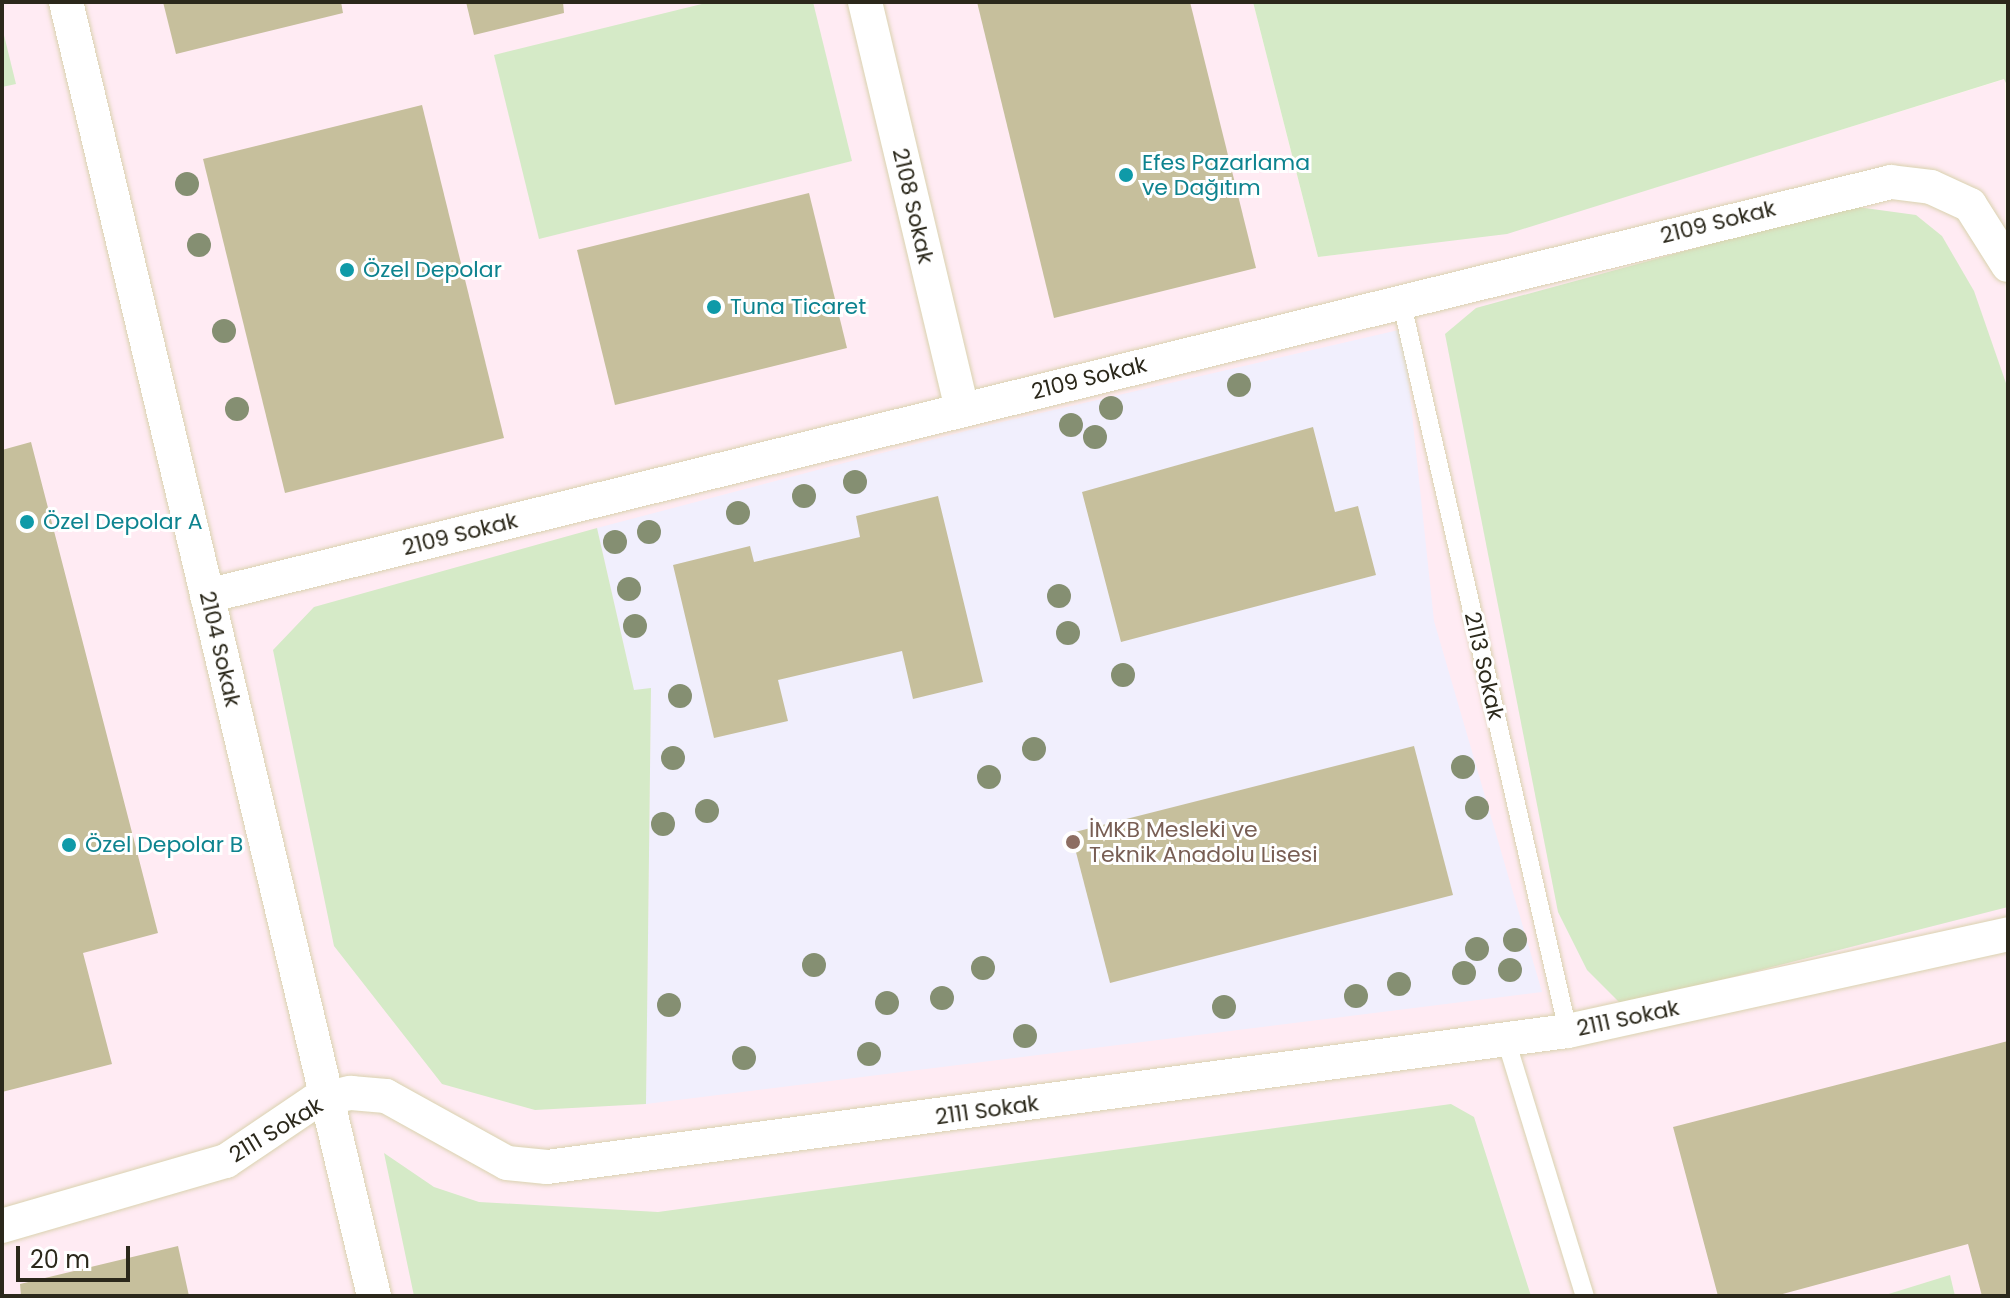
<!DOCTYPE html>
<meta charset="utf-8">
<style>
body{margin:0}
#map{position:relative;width:2010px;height:1298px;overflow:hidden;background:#fffbed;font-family:Poppins,sans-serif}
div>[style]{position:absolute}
.industrial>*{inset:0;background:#ffebf3}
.education>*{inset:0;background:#f1effd}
.green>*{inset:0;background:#d5eac7}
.building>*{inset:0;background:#c6bf9c}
.roads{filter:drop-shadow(0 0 2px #dad2af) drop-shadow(0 0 2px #dad2af)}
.service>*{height:18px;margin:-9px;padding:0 9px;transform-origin:9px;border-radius:9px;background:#fff}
.minor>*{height:34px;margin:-17px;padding:0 17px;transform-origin:17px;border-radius:17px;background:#fff}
.trees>*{width:24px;height:24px;margin:-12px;border-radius:50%;background:#858f72}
.dots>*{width:22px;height:22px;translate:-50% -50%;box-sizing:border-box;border:4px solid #fff;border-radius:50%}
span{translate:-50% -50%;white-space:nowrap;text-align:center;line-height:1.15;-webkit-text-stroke:6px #fff;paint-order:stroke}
.culture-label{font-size:22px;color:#0d838f}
.left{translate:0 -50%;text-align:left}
.street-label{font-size:22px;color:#2b281b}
.education-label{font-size:22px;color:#785e54}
.frame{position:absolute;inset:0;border:4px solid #2b281b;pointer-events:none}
.scale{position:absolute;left:16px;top:1246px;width:114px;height:36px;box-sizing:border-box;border:4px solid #2b281b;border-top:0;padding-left:10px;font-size:24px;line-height:28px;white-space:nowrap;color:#2b281b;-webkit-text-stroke:6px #fff;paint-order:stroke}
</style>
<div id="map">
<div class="industrial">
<div style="clip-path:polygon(2px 2px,1253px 2px,1318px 257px,1507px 233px,2005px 79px,2008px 1296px,2px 1296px)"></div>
</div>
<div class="education">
<div style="clip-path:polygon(1403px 329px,1434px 621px,1542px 992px,646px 1104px,651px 689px,634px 691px,597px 528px,985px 426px)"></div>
</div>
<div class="green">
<div style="clip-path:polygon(710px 2px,813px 2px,852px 161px,539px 239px,494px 55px)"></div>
<div style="clip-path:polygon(1253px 2px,2008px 2px,2008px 87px,2004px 79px,1507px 234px,1318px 257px)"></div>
<div style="clip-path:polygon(2px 27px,16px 84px,2px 87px)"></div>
<div style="clip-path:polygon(1850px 206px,1916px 215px,1942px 236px,1974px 291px,2008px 389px,2008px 907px,1622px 1005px,1587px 970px,1558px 912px,1445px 334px,1476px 308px)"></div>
<div style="clip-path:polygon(597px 528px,634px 690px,651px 688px,646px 1104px,535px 1110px,442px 1084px,334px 946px,273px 650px,314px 607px)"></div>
<div style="clip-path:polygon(1451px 1104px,1474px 1117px,1531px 1296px,414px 1296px,384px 1153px,434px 1187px,479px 1202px,658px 1212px)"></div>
<div style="clip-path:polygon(1950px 1275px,1955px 1296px,1882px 1296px)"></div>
</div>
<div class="building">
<div style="clip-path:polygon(163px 2px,341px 2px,343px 13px,176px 54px)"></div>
<div style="clip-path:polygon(466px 2px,563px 2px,564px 13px,474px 35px)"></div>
<div style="clip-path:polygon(977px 2px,1190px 2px,1256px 268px,1054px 318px)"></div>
<div style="clip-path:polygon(422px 105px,504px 438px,285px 493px,203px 159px)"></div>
<div style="clip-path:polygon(809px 193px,847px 348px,615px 405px,577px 250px)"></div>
<div style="clip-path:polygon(1313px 427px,1335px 512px,1358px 506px,1376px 575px,1121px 642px,1082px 492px)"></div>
<div style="clip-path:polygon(31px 442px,158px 933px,83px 953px,112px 1064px,2px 1092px,2px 450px)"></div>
<div style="clip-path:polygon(938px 496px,983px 682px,913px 699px,902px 651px,778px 680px,788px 721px,714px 738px,673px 565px,750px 546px,754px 562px,860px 537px,856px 516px)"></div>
<div style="clip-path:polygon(1414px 746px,1453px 895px,1110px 983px,1071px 833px)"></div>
<div style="clip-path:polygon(2008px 1041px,2008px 1296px,1982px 1296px,1968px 1244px,1775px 1296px,1718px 1296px,1673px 1127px)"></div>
<div style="clip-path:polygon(178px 1246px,189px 1296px,21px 1296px,20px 1284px)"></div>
</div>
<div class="roads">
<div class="service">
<div style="left:1401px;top:300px;width:750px;rotate:77.13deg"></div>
<div style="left:1506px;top:1040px;width:268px;rotate:72.9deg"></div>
</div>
<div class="minor">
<div style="left:66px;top:2px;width:1330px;rotate:76.61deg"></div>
<div style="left:865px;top:2px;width:418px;rotate:76.6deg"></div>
<div style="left:207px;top:596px;width:1734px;rotate:-13.81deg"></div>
<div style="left:1891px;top:182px;width:40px;rotate:7.1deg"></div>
<div style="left:1931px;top:187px;width:43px;rotate:24.8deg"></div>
<div style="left:1970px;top:205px;width:71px;rotate:57.7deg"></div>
<div style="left:2px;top:1226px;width:233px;rotate:-16.2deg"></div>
<div style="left:226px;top:1161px;width:107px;rotate:-34deg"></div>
<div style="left:315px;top:1101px;width:37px;rotate:-13deg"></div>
<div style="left:351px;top:1093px;width:35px;rotate:5deg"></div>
<div style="left:386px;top:1096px;width:138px;rotate:29deg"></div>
<div style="left:507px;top:1163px;width:40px;rotate:5.7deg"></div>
<div style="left:547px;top:1167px;width:1030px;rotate:-7.59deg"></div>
<div style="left:1568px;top:1031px;width:451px;rotate:-12.4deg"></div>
</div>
</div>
<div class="trees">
<div style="left:187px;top:184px"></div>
<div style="left:199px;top:245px"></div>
<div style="left:224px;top:331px"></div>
<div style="left:1239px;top:385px"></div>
<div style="left:1111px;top:408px"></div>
<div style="left:237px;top:409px"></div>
<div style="left:1071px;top:425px"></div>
<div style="left:1095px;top:437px"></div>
<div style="left:855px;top:482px"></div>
<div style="left:804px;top:496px"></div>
<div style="left:738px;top:513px"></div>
<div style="left:649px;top:532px"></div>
<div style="left:615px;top:542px"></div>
<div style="left:629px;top:589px"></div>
<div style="left:1059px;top:596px"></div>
<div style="left:635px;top:626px"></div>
<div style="left:1068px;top:633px"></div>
<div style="left:1123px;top:675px"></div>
<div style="left:680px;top:696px"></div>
<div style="left:1034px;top:749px"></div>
<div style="left:673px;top:758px"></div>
<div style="left:1463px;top:767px"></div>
<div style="left:989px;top:777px"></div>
<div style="left:1477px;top:808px"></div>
<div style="left:707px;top:811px"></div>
<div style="left:663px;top:824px"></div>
<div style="left:1515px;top:940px"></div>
<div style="left:1477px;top:949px"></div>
<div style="left:814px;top:965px"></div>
<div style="left:983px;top:968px"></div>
<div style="left:1510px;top:970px"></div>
<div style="left:1464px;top:973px"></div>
<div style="left:1399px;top:984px"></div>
<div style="left:1356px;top:996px"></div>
<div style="left:942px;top:998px"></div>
<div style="left:887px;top:1003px"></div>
<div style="left:669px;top:1005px"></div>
<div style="left:1224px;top:1007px"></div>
<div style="left:1025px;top:1036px"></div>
<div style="left:869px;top:1054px"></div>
<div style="left:744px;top:1058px"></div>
</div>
<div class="dots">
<div style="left:1126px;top:175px;background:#0f9aa8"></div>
<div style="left:347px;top:270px;background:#0f9aa8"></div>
<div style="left:714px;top:307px;background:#0f9aa8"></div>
<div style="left:27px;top:522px;background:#0f9aa8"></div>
<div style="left:1073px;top:842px;background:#8d6e63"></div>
<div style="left:69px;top:845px;background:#0f9aa8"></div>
</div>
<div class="culture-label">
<span class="left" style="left:1142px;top:175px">Efes Pazarlama<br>ve Dağıtım</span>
<span class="left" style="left:363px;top:270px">Özel Depolar</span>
<span class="left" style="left:730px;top:307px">Tuna Ticaret</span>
<span class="left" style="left:43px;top:522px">Özel Depolar A</span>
<span class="left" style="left:85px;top:845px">Özel Depolar B</span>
</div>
<div class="street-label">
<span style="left:913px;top:206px;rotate:77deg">2108 Sokak</span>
<span style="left:1718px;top:222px;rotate:-14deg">2109 Sokak</span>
<span style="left:1089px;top:378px;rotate:-14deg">2109 Sokak</span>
<span style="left:460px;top:534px;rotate:-14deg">2109 Sokak</span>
<span style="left:220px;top:649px;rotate:77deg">2104 Sokak</span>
<span style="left:1484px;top:666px;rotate:77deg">2113 Sokak</span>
<span style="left:1628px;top:1018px;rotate:-12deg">2111 Sokak</span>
<span style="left:987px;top:1110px;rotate:-8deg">2111 Sokak</span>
<span style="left:276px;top:1130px;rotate:-31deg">2111 Sokak</span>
</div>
<div class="education-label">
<span class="left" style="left:1089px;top:842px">İMKB Mesleki ve<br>Teknik Anadolu Lisesi</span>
</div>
<div class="frame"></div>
<div class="scale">20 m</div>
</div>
